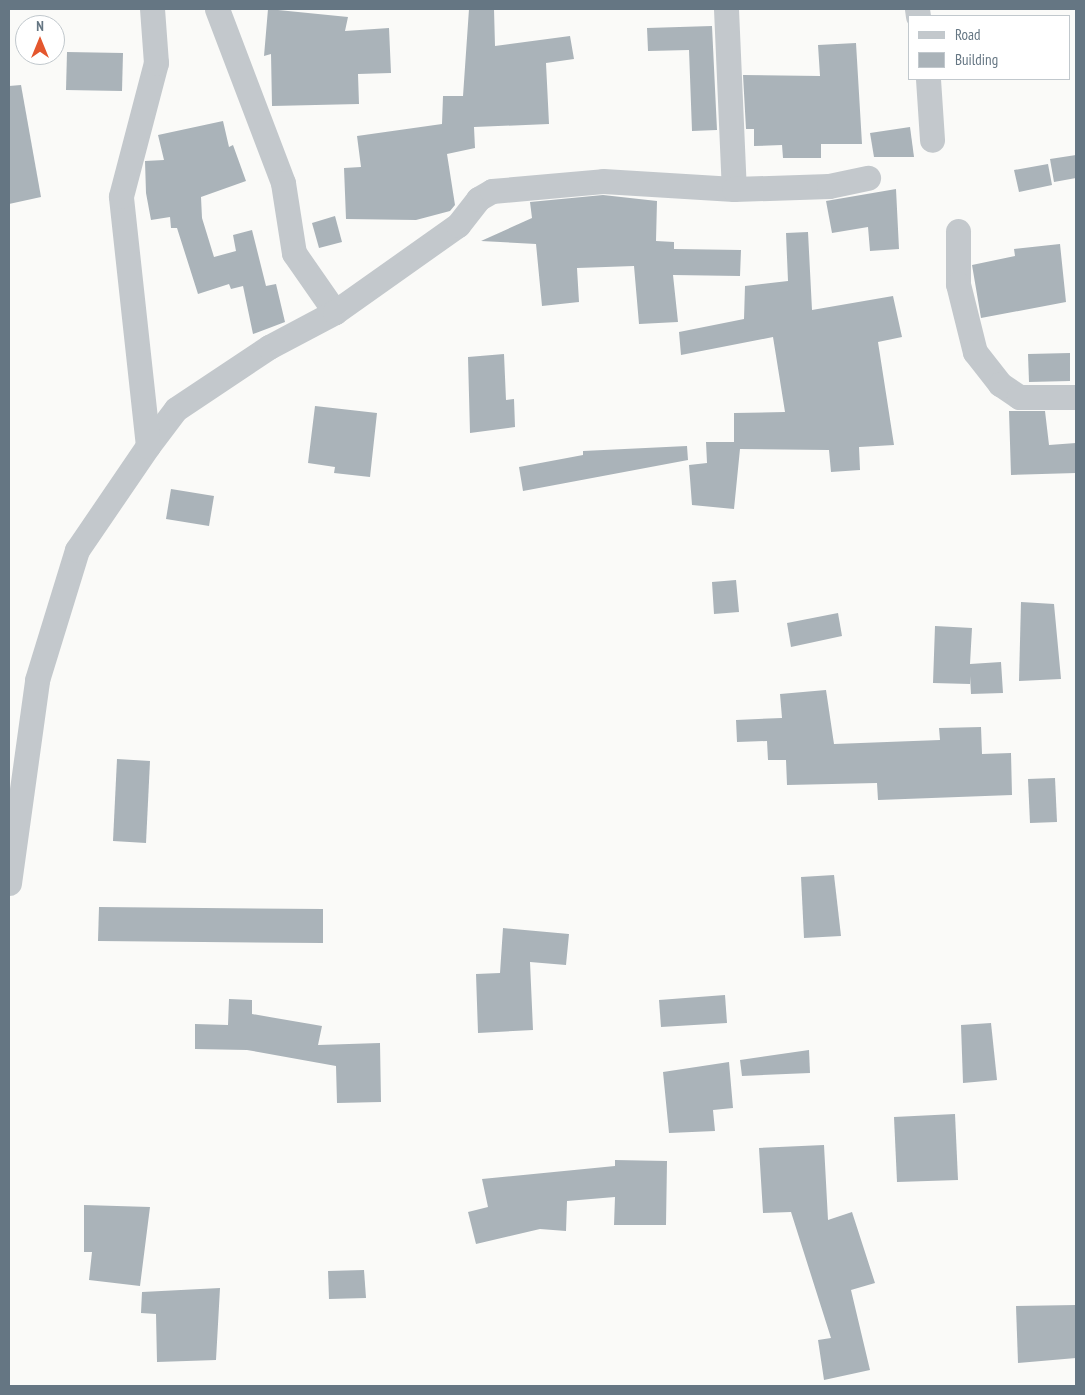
<!DOCTYPE html>
<style>
body{margin:0}
#map{position:relative;width:1085px;height:1395px;overflow:hidden;background:#fafaf8;font-family:"PT Sans Narrow",sans-serif}
div>[style]{position:absolute}
.building>*{inset:0;background:#aab3b9}
.street>*{height:25px;margin:-12.5px;padding:0 12.5px;transform-origin:12.5px;border-radius:12.5px;background:#c3c8cc}
span{translate:-50% -50%;white-space:nowrap;text-align:center;line-height:1.15;-webkit-text-stroke:5px #fff;paint-order:stroke}
.frame{position:absolute;inset:0;border:10px solid #657683;pointer-events:none}
.legend{position:absolute;left:908px;top:15px;width:162px;height:65px;box-sizing:border-box;background:#fff;border:1px solid #c1c8cd;margin:0;padding:6px 9px;list-style:none;font-size:15px;color:#657683}
.legend li{display:flex;align-items:center;gap:10px;height:25px}
.legend b{width:25px;border:1px solid #c1c8cd}
.north{position:absolute;left:15px;top:15px;width:50px;height:50px;box-sizing:border-box;background:#fff;border:1px solid #c1c8cd;border-radius:50%;rotate:0deg;font-size:14px;font-weight:700;line-height:20px;text-align:center;color:#657683}
.north::after{content:'';display:block;margin:auto;width:18px;height:22px;background:#e4572e;clip-path:polygon(50% 0,100% 100%,50% 72%,0 100%)}
</style>
<div id="map">
<div class="building">
<div style="clip-path:polygon(268px 9px,348px 17px,345px 31px,389px 28px,391px 73px,358px 74px,359px 104px,272px 106px,271px 54px,264px 56px)"></div>
<div style="clip-path:polygon(469px 9px,494px 9px,495px 46px,570px 36px,574px 59px,546px 63px,549px 124px,474px 127px,475px 148px,447px 154px,455px 205px,450px 211px,416px 220px,346px 219px,344px 168px,361px 167px,357px 136px,442px 124px,443px 96px,463px 96px)"></div>
<div style="clip-path:polygon(712px 26px,717px 130px,692px 131px,689px 50px,648px 51px,647px 28px)"></div>
<div style="clip-path:polygon(856px 43px,862px 144px,821px 144px,821px 158px,783px 158px,782px 145px,754px 146px,754px 129px,746px 129px,743px 75px,820px 76px,818px 45px)"></div>
<div style="clip-path:polygon(67px 52px,123px 53px,122px 91px,66px 90px)"></div>
<div style="clip-path:polygon(21px 85px,41px 197px,9px 204px,9px 86px)"></div>
<div style="clip-path:polygon(223px 121px,229px 147px,233px 145px,246px 181px,201px 197px,202px 218px,214px 257px,236px 251px,233px 235px,252px 230px,266px 286px,276px 284px,285px 322px,253px 334px,243px 286px,231px 289px,229px 284px,198px 294px,177px 228px,171px 228px,170px 217px,151px 220px,146px 193px,145px 161px,164px 160px,158px 135px)"></div>
<div style="clip-path:polygon(910px 127px,914px 157px,874px 157px,870px 133px)"></div>
<div style="clip-path:polygon(1076px 155px,1076px 178px,1054px 182px,1050px 159px)"></div>
<div style="clip-path:polygon(1048px 164px,1052px 185px,1019px 192px,1014px 170px)"></div>
<div style="clip-path:polygon(896px 189px,899px 249px,870px 251px,868px 227px,832px 233px,826px 201px)"></div>
<div style="clip-path:polygon(603px 195px,657px 201px,656px 241px,674px 242px,674px 249px,741px 250px,740px 276px,673px 275px,678px 322px,639px 324px,634px 266px,577px 268px,579px 302px,542px 306px,536px 244px,481px 241px,532px 218px,530px 202px)"></div>
<div style="clip-path:polygon(335px 216px,342px 242px,319px 248px,312px 223px)"></div>
<div style="clip-path:polygon(808px 232px,812px 310px,893px 296px,902px 337px,878px 342px,894px 445px,859px 447px,860px 470px,831px 472px,829px 450px,740px 449px,734px 509px,692px 505px,689px 465px,707px 463px,706px 442px,734px 442px,734px 413px,785px 412px,773px 337px,681px 355px,679px 332px,744px 319px,745px 286px,788px 281px,786px 233px)"></div>
<div style="clip-path:polygon(1060px 244px,1066px 302px,981px 318px,972px 265px,1015px 256px,1014px 249px)"></div>
<div style="clip-path:polygon(1070px 353px,1070px 381px,1029px 382px,1028px 354px)"></div>
<div style="clip-path:polygon(504px 354px,506px 400px,514px 399px,515px 427px,470px 433px,468px 357px)"></div>
<div style="clip-path:polygon(315px 406px,377px 413px,370px 477px,334px 473px,335px 467px,308px 463px)"></div>
<div style="clip-path:polygon(1009px 411px,1045px 411px,1049px 445px,1076px 443px,1076px 473px,1011px 475px)"></div>
<div style="clip-path:polygon(687px 446px,688px 460px,523px 491px,519px 467px,583px 455px,583px 451px)"></div>
<div style="clip-path:polygon(171px 489px,214px 496px,209px 526px,166px 519px)"></div>
<div style="clip-path:polygon(736px 580px,739px 612px,714px 614px,712px 582px)"></div>
<div style="clip-path:polygon(1021px 602px,1054px 604px,1061px 679px,1019px 681px)"></div>
<div style="clip-path:polygon(838px 613px,842px 636px,791px 647px,787px 623px)"></div>
<div style="clip-path:polygon(935px 626px,972px 628px,970px 664px,1001px 662px,1003px 693px,971px 694px,970px 676px,970px 684px,933px 683px)"></div>
<div style="clip-path:polygon(826px 690px,834px 744px,940px 740px,939px 728px,981px 727px,982px 754px,1011px 753px,1012px 795px,878px 800px,877px 783px,787px 785px,786px 760px,768px 760px,767px 741px,737px 742px,736px 720px,782px 718px,780px 694px)"></div>
<div style="clip-path:polygon(117px 759px,150px 761px,146px 843px,113px 841px)"></div>
<div style="clip-path:polygon(1055px 778px,1057px 822px,1030px 823px,1028px 779px)"></div>
<div style="clip-path:polygon(834px 875px,841px 936px,804px 938px,801px 877px)"></div>
<div style="clip-path:polygon(99px 907px,323px 909px,323px 943px,98px 941px)"></div>
<div style="clip-path:polygon(503px 928px,569px 934px,566px 965px,530px 962px,533px 1030px,478px 1033px,476px 974px,500px 973px)"></div>
<div style="clip-path:polygon(725px 995px,727px 1023px,661px 1027px,659px 1000px)"></div>
<div style="clip-path:polygon(229px 999px,252px 1000px,252px 1014px,322px 1026px,318px 1045px,380px 1043px,381px 1102px,337px 1103px,336px 1066px,247px 1050px,195px 1049px,195px 1024px,228px 1025px)"></div>
<div style="clip-path:polygon(991px 1023px,997px 1080px,963px 1083px,961px 1025px)"></div>
<div style="clip-path:polygon(809px 1050px,810px 1073px,742px 1076px,740px 1060px)"></div>
<div style="clip-path:polygon(729px 1062px,733px 1108px,713px 1110px,715px 1131px,669px 1133px,663px 1072px)"></div>
<div style="clip-path:polygon(955px 1114px,958px 1180px,897px 1182px,894px 1117px)"></div>
<div style="clip-path:polygon(824px 1145px,828px 1220px,852px 1212px,875px 1283px,851px 1290px,870px 1370px,824px 1380px,818px 1340px,831px 1338px,791px 1212px,763px 1213px,759px 1148px)"></div>
<div style="clip-path:polygon(615px 1160px,667px 1161px,666px 1225px,614px 1225px,615px 1197px,567px 1201px,566px 1231px,540px 1229px,476px 1244px,468px 1212px,488px 1207px,482px 1179px,615px 1166px)"></div>
<div style="clip-path:polygon(84px 1205px,150px 1207px,140px 1286px,89px 1280px,92px 1252px,84px 1252px)"></div>
<div style="clip-path:polygon(364px 1270px,366px 1298px,329px 1299px,328px 1271px)"></div>
<div style="clip-path:polygon(220px 1288px,216px 1360px,157px 1362px,156px 1314px,141px 1313px,142px 1292px)"></div>
<div style="clip-path:polygon(1076px 1305px,1076px 1358px,1018px 1363px,1016px 1306px)"></div>
</div>
<div class="street">
<div style="left:217px;top:9px;width:186px;rotate:69.2deg"></div>
<div style="left:283px;top:183px;width:71px;rotate:81.1deg"></div>
<div style="left:294px;top:253px;width:72px;rotate:55.2deg"></div>
<div style="left:726px;top:9px;width:180px;rotate:87.5deg"></div>
<div style="left:917px;top:9px;width:7px;rotate:82deg"></div>
<div style="left:928px;top:79px;width:61px;rotate:86.2deg"></div>
<div style="left:958px;top:231px;width:53px;rotate:90deg"></div>
<div style="left:958px;top:284px;width:70px;rotate:76deg"></div>
<div style="left:975px;top:352px;width:41px;rotate:52deg"></div>
<div style="left:1000px;top:384px;width:23px;rotate:34deg"></div>
<div style="left:1019px;top:397px;width:57px"></div>
<div style="left:148px;top:446px;width:46px;rotate:-52.9deg"></div>
<div style="left:176px;top:409px;width:112px;rotate:-33.7deg"></div>
<div style="left:269px;top:347px;width:75px;rotate:-27.9deg"></div>
<div style="left:335px;top:312px;width:151px;rotate:-35.3deg"></div>
<div style="left:458px;top:225px;width:33px;rotate:-52deg"></div>
<div style="left:478px;top:199px;width:16px;rotate:-30deg"></div>
<div style="left:492px;top:191px;width:111px;rotate:-5.1deg"></div>
<div style="left:603px;top:181px;width:131px;rotate:3.5deg"></div>
<div style="left:734px;top:189px;width:95px;rotate:-1.8deg"></div>
<div style="left:829px;top:186px;width:40px;rotate:-12deg"></div>
<div style="left:9px;top:883px;width:205px;rotate:-82.1deg"></div>
<div style="left:37px;top:680px;width:136px;rotate:-72.9deg"></div>
<div style="left:77px;top:550px;width:126px;rotate:-55.7deg"></div>
<div style="left:148px;top:446px;width:251px;rotate:-96.2deg"></div>
<div style="left:121px;top:196px;width:138px;rotate:-75.3deg"></div>
<div style="left:156px;top:63px;width:54px;rotate:-94.2deg"></div>
</div>
<div class="frame"></div>
<ul class="legend">
<li><b style="height:6px;background:#c3c8cc"></b>Road</li>
<li><b style="height:14px;background:#aab3b9"></b>Building</li>
</ul>
<div class="north">N</div>
</div>
